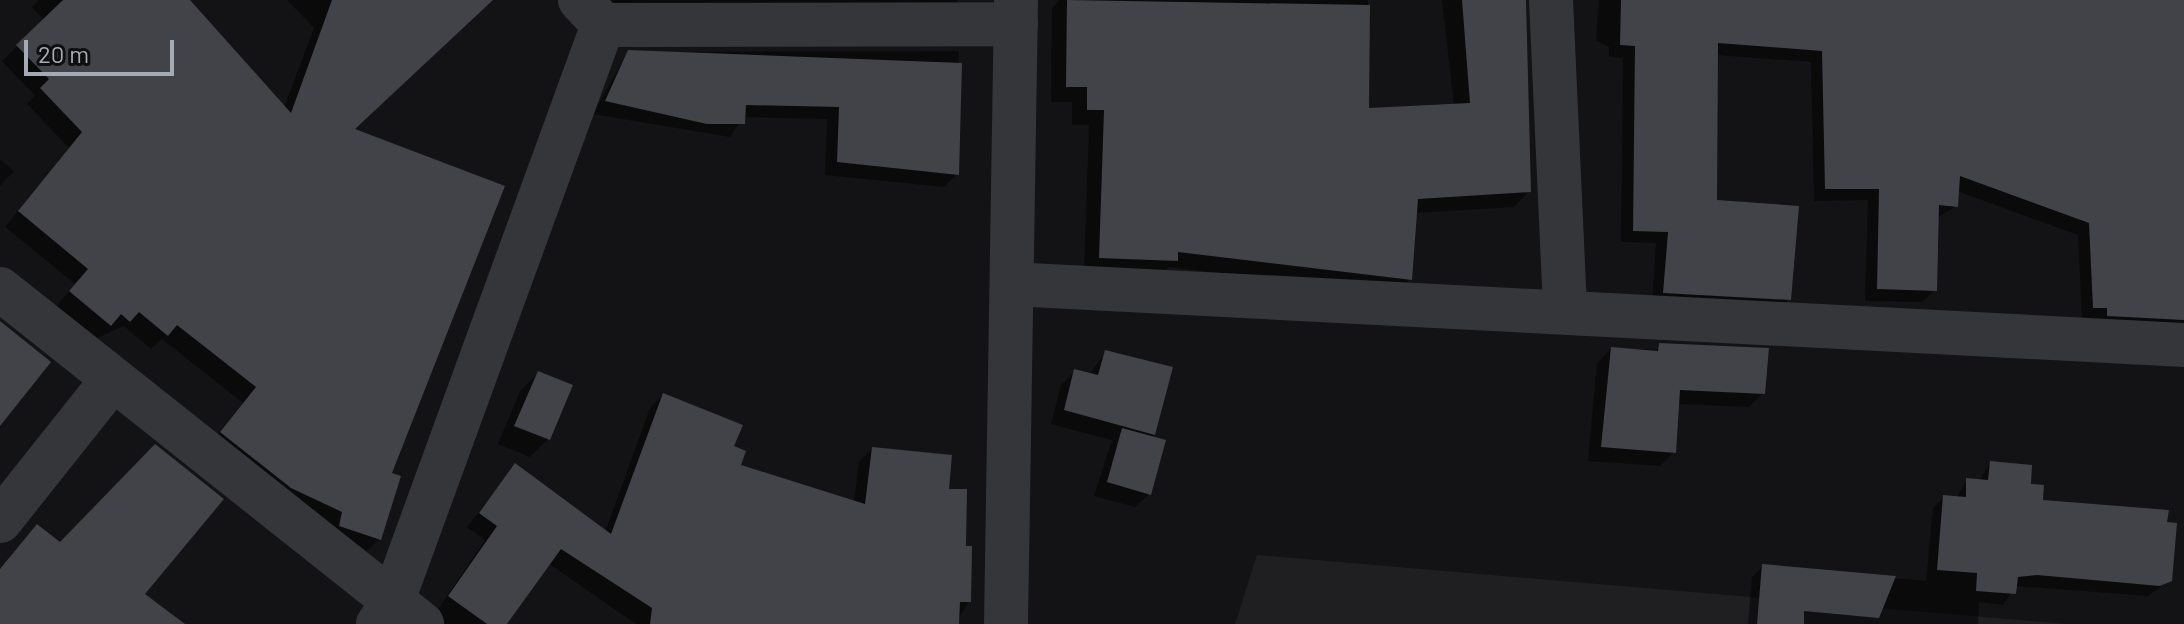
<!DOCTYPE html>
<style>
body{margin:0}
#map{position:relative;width:2184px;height:624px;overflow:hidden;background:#131315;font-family:Barlow,sans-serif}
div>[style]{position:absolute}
.built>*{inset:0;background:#1f1f22}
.shadow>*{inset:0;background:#0007}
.building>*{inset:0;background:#424348}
.minor>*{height:44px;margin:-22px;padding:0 22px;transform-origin:22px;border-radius:22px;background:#34363a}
.tertiary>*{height:44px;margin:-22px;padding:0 22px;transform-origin:22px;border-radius:22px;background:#34363a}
span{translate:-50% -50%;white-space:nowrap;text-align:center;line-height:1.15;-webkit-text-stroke:8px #0e0e10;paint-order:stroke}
.scale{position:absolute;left:24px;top:40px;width:150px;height:36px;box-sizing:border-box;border:4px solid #a5abb5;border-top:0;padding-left:10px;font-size:24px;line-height:28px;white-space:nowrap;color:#a5abb5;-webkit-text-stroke:6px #0e0e10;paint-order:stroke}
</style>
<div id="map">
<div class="built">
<div style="clip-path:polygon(1257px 555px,2067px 624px,1235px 624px)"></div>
</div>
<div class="shadow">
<div style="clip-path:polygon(39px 0,190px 0,284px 108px,314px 28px,287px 0,491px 0,352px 130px,389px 474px,379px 539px,364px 554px,207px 447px,243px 403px,162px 339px,151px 349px,124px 326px,95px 339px,56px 307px,75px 284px,5px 227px,69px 148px,27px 104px,35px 95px,2px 61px,44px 20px,32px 7px)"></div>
<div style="clip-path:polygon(608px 0,958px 0,946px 12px,619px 12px)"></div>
<div style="clip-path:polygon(1060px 0,1368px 0,1367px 110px,1454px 106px,1442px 0,1525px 0,1529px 191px,1514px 207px,1415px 213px,1410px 279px,1395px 294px,1169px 267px,1160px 275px,1084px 273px,1089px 125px,1072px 125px,1072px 102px,1051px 102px,1052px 8px)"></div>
<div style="clip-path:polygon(1599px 0,2184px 0,2184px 336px,2082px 319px,2078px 235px,1957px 191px,1956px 206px,1937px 218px,1935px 290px,1922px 302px,1865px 301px,1868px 200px,1814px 201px,1811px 62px,1716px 55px,1715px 202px,1789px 299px,1777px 311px,1652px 304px,1656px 243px,1621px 242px,1623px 58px,1609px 57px,1609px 47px,1596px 40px)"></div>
<div style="clip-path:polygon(959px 51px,957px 174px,944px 187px,825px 175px,827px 119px,743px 117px,730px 137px,593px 114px,628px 52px)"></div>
<div style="clip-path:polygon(0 159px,14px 171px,0 186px)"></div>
<div style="clip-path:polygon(1611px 349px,1766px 350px,1763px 393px,1749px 407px,1677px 404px,1674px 452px,1660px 466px,1588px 461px,1597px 363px)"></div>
<div style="clip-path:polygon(1106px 352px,1154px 434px,1149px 494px,1135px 507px,1094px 496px,1112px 440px,1051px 424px,1061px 385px,1075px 371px,1089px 375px)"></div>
<div style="clip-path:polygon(538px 373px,548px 439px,530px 457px,498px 444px,520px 391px)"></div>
<div style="clip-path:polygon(663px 395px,732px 447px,738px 466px,854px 503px,859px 462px,872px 449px,947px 491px,964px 548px,969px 601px,956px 624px,636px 624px,548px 563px,503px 624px,428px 624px,485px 540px,467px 527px,516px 466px,605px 532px,650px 408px)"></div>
<div style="clip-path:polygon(1990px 464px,2029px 486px,2041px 502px,2165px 524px,2170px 580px,2148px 596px,2015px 586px,2003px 605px,1979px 602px,1978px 624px,1748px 624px,1752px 577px,1763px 566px,1926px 581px,1933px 508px,1944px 497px,1956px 498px,1967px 480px,1979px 481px)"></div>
</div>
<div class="building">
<div style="clip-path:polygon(63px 0,190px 0,291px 113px,332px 0,493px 0,355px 129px,505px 186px,392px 473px,401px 476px,381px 540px,339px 526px,342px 512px,291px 488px,220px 432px,256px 387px,177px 325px,168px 336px,139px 312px,130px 322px,121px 314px,111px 326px,69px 291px,88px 269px,18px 211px,82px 132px,40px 88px,49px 79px,16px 45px)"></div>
<div style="clip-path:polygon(1067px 0,1370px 5px,1369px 108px,1470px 103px,1462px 0,1526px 0,1531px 192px,1418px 199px,1412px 280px,1178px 252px,1178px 261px,1099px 258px,1104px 110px,1087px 110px,1087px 87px,1066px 87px)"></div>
<div style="clip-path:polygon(1621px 0,2184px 0,2184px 320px,2107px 316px,2107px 308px,2093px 308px,2089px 223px,1960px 176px,1958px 207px,1939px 205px,1937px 291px,1877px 289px,1879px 189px,1825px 189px,1822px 51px,1718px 43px,1717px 200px,1799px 206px,1791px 300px,1663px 293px,1668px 232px,1633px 231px,1635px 46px,1620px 45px)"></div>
<div style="clip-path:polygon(628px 50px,962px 63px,959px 175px,837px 162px,839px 107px,746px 105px,745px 124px,707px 124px,605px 101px)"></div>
<div style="clip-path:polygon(0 321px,51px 362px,0 426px)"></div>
<div style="clip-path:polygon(1659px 343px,1769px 348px,1765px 394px,1680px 390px,1676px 453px,1601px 447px,1611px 347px,1658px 351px)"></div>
<div style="clip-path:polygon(1105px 350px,1173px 367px,1155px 435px,1064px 410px,1074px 369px,1098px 375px)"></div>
<div style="clip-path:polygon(538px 371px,573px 385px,550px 440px,514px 426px)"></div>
<div style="clip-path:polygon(663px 393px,743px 425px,734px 446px,746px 451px,741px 465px,865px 504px,872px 447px,952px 455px,949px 489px,967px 489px,966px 546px,972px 546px,971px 602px,960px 602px,959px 624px,650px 624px,652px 608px,561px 549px,507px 624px,487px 624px,448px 596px,497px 526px,479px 513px,515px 463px,611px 534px)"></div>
<div style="clip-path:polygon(1122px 428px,1166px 440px,1151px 495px,1107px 482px)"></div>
<div style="clip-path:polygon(155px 444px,224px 499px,145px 594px,185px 624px,0 624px,0 569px,37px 524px,60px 542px)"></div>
<div style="clip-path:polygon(1990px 461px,2032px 465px,2031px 484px,2044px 485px,2043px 500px,2169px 510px,2167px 522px,2177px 523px,2172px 581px,2160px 586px,2037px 575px,2018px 577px,2016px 594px,1976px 591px,1977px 573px,1937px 570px,1943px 495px,1966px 497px,1966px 478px,1988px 480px)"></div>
<div style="clip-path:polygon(1762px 564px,1851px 572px,1896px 576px,1879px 618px,1804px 611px,1804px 624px,1757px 624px)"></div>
</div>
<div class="minor">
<div style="left:580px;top:0;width:34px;rotate:47deg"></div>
<div style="left:603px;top:25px;width:413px;rotate:-0.1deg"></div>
<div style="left:1551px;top:0;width:311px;rotate:87.4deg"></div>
<div style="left:1013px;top:284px;width:1173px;rotate:2.98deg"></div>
<div style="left:0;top:289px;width:539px;rotate:38.44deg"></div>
<div style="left:0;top:521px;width:181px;rotate:-51.5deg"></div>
<div style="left:378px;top:624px;width:25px;rotate:-56deg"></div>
<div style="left:392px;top:603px;width:615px;rotate:-69.95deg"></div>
</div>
<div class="tertiary">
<div style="left:1006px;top:624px;width:624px;rotate:-89.08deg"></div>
</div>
<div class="scale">20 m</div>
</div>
